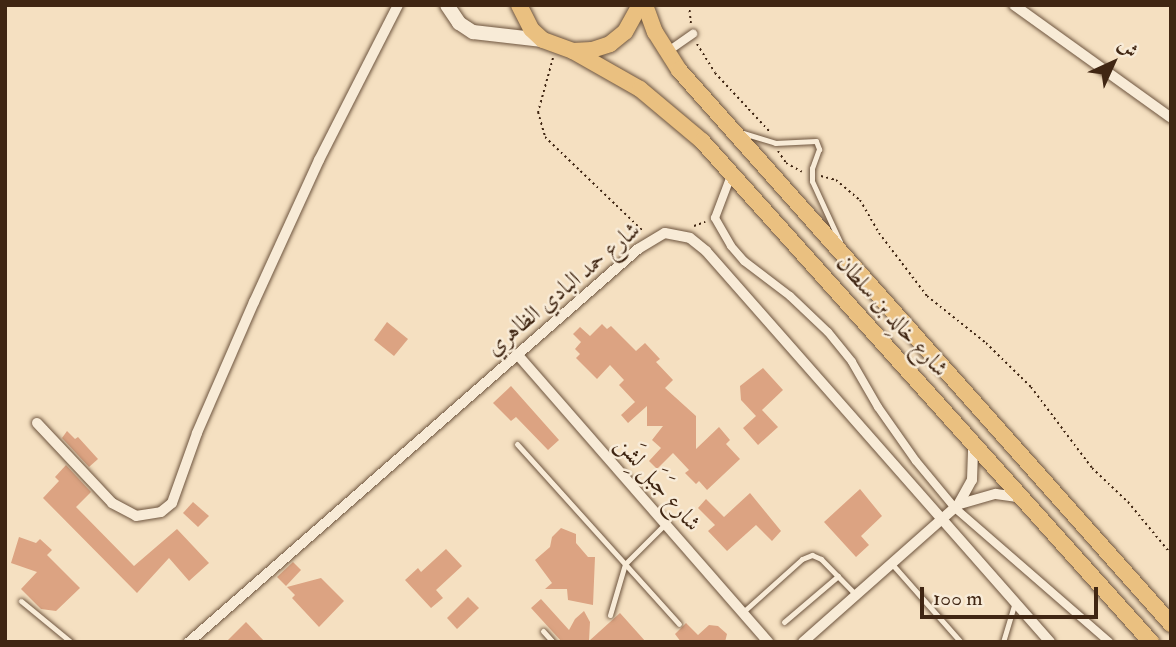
<!DOCTYPE html>
<meta charset="utf-8">
<style>
body{margin:0}
#map{position:relative;width:1176px;height:647px;overflow:hidden;background:#f5e0c1;font-family:"IM FELL Double Pica",Amiri,serif}
div>[style]{position:absolute}
.building>*{inset:0;background:#dca382}
.path>*{height:2px;margin-top:-1px;transform-origin:0;background:repeating-linear-gradient(90deg,#402613 0 2px,transparent 0 5.5px)}
.roads{filter:drop-shadow(0 0 2px #6d543e) drop-shadow(0 0 2px #6d543e)}
.service>*{height:5px;margin:-2.5px;padding:0 2.5px;transform-origin:2.5px;border-radius:2.5px;background:#f8ebd7}
.pedestrian>*{height:8px;margin:-4px;padding:0 4px;transform-origin:4px;border-radius:4px;background:#f8ebd7}
.minor>*{height:10px;margin:-5px;padding:0 5px;transform-origin:5px;border-radius:5px;background:#f8ebd7}
.secondary>*{height:14px;margin:-7px;padding:0 7px;transform-origin:7px;border-radius:7px;background:#f8ebd7}
.primary>*{height:16px;margin:-8px;padding:0 8px;transform-origin:8px;border-radius:8px;background:#eac080}
span{translate:-50% -50%;white-space:nowrap;text-align:center;line-height:1.15;-webkit-text-stroke:5px #f8ebd7;paint-order:stroke}
.street-label{font-size:23px;color:#402613}
.frame{position:absolute;inset:0;border:7px solid #402613;pointer-events:none}
.north{position:absolute;left:1078px;top:28px;width:70px;height:70px;-webkit-text-stroke:5px #f8ebd7;paint-order:stroke;rotate:45deg;font-size:19px;font-weight:700;line-height:28px;text-align:center;color:#402613}
.north::after{content:'';display:block;margin:auto;width:24px;height:32px;background:#402613;clip-path:polygon(50% 0,100% 100%,50% 72%,0 100%)}
.scale{position:absolute;left:920px;top:587px;width:178px;height:32px;box-sizing:border-box;border:4px solid #402613;border-top:0;padding-left:9px;font-size:21px;line-height:24px;white-space:nowrap;color:#402613;-webkit-text-stroke:5px #f8ebd7;paint-order:stroke}
</style>
<div id="map">
<div class="building">
<div style="clip-path:polygon(387px 322px,408px 339px,394px 356px,374px 340px)"></div>
<div style="clip-path:polygon(602px 324px,607px 329px,611px 326px,636px 351px,645px 343px,660px 359px,656px 362px,673px 380px,665px 388px,696px 416px,696px 449px,719px 427px,730px 440px,726px 444px,740px 459px,707px 490px,699px 481px,696px 484px,685px 473px,689px 470px,673px 453px,657px 469px,649px 461px,661px 448px,652px 440px,663px 426px,647px 426px,647px 406px,628px 423px,621px 415px,635px 402px,619px 385px,624px 380px,610px 365px,597px 379px,576px 358px,580px 354px,575px 349px,581px 342px,573px 334px,580px 327px,590px 336px)"></div>
<div style="clip-path:polygon(763px 368px,783px 390px,762px 410px,778px 427px,758px 445px,743px 428px,756px 416px,741px 400px,740px 386px)"></div>
<div style="clip-path:polygon(511px 386px,559px 440px,548px 450px,516px 417px,511px 421px,493px 403px)"></div>
<div style="clip-path:polygon(67px 431px,75px 439px,78px 437px,98px 459px,89px 467px,62px 438px)"></div>
<div style="clip-path:polygon(66px 465px,91px 492px,76px 507px,134px 566px,177px 529px,209px 563px,189px 581px,169px 558px,137px 593px,43px 498px,59px 481px,55px 477px)"></div>
<div style="clip-path:polygon(860px 489px,882px 516px,861px 536px,869px 545px,856px 557px,824px 522px)"></div>
<div style="clip-path:polygon(750px 493px,781px 531px,772px 541px,756px 525px,727px 551px,708px 531px,715px 525px,698px 508px,706px 499px,724px 517px)"></div>
<div style="clip-path:polygon(193px 502px,209px 516px,198px 527px,183px 513px)"></div>
<div style="clip-path:polygon(561px 528px,576px 534px,576px 543px,588px 557px,595px 557px,593px 605px,568px 600px,567px 589px,545px 589px,552px 583px,535px 560px,550px 547px,552px 537px)"></div>
<div style="clip-path:polygon(19px 537px,36px 543px,40px 539px,52px 550px,47px 555px,80px 588px,56px 611px,41px 609px,21px 589px,37px 572px,11px 563px)"></div>
<div style="clip-path:polygon(446px 549px,462px 566px,436px 590px,443px 598px,431px 608px,405px 580px,418px 568px,421px 572px)"></div>
<div style="clip-path:polygon(293px 562px,301px 570px,286px 586px,277px 577px)"></div>
<div style="clip-path:polygon(321px 578px,344px 601px,319px 627px,292px 598px,295px 595px,287px 587px)"></div>
<div style="clip-path:polygon(468px 597px,479px 608px,457px 629px,447px 618px)"></div>
<div style="clip-path:polygon(541px 599px,569px 630px,575px 619px,584px 611px,590px 622px,589px 641px,620px 613px,646px 642px,562px 642px,531px 608px)"></div>
<div style="clip-path:polygon(246px 622px,265px 642px,226px 642px)"></div>
<div style="clip-path:polygon(686px 623px,698px 635px,709px 625px,718px 626px,727px 634px,725px 642px,681px 642px,675px 634px)"></div>
</div>
<div class="path">
<div style="left:689px;top:5px;width:20px;rotate:84deg"></div>
<div style="left:697px;top:44px;width:34px;rotate:58deg"></div>
<div style="left:715px;top:73px;width:82px;rotate:47deg"></div>
<div style="left:553px;top:58px;width:56px;rotate:105.5deg"></div>
<div style="left:538px;top:112px;width:26px;rotate:74deg"></div>
<div style="left:545px;top:137px;width:136px;rotate:43.8deg"></div>
<div style="left:778px;top:151px;width:14px;rotate:56deg"></div>
<div style="left:786px;top:163px;width:18px;rotate:29deg"></div>
<div style="left:821px;top:176px;width:16px;rotate:15deg"></div>
<div style="left:836px;top:180px;width:31px;rotate:40deg"></div>
<div style="left:860px;top:200px;width:38px;rotate:60deg"></div>
<div style="left:879px;top:233px;width:79px;rotate:52.7deg"></div>
<div style="left:927px;top:296px;width:75px;rotate:38.5deg"></div>
<div style="left:986px;top:343px;width:63px;rotate:44.4deg"></div>
<div style="left:1031px;top:387px;width:101px;rotate:53deg"></div>
<div style="left:1092px;top:468px;width:50px;rotate:43.4deg"></div>
<div style="left:1128px;top:502px;width:67px;rotate:50.4deg"></div>
<div style="left:694px;top:226px;width:12px;rotate:-20deg"></div>
</div>
<div class="roads">
<div class="service">
<div style="left:743px;top:133px;width:34px;rotate:17deg"></div>
<div style="left:775px;top:143px;width:41px;rotate:-2.8deg"></div>
<div style="left:816px;top:141px;width:9px;rotate:69deg"></div>
<div style="left:819px;top:149px;width:20px;rotate:110deg"></div>
<div style="left:812px;top:168px;width:13px;rotate:90deg"></div>
<div style="left:812px;top:181px;width:67px;rotate:65.3deg"></div>
<div style="left:517px;top:444px;width:242px;rotate:48deg"></div>
<div style="left:892px;top:564px;width:103px;rotate:48.6deg"></div>
<div style="left:21px;top:601px;width:65px;rotate:39.4deg"></div>
<div style="left:743px;top:612px;width:79px;rotate:-41.9deg"></div>
<div style="left:802px;top:559px;width:11px;rotate:-22deg"></div>
<div style="left:812px;top:555px;width:10px;rotate:24deg"></div>
<div style="left:821px;top:559px;width:50px;rotate:45.8deg"></div>
<div style="left:610px;top:615px;width:53px;rotate:-73.6deg"></div>
<div style="left:625px;top:564px;width:55px;rotate:-45deg"></div>
<div style="left:784px;top:622px;width:71px;rotate:-40.4deg"></div>
<div style="left:543px;top:631px;width:15px;rotate:48deg"></div>
<div style="left:1003px;top:642px;width:42px;rotate:-73.3deg"></div>
</div>
<div class="pedestrian">
<div style="left:667px;top:52px;width:32px;rotate:-35deg"></div>
<div style="left:732px;top:173px;width:48px;rotate:110.7deg"></div>
<div style="left:715px;top:218px;width:32px;rotate:60deg"></div>
<div style="left:731px;top:246px;width:20px;rotate:49deg"></div>
<div style="left:744px;top:261px;width:58px;rotate:37.3deg"></div>
<div style="left:790px;top:296px;width:52px;rotate:43.5deg"></div>
<div style="left:828px;top:332px;width:38px;rotate:51deg"></div>
<div style="left:852px;top:362px;width:52px;rotate:60deg"></div>
<div style="left:878px;top:407px;width:66px;rotate:54.9deg"></div>
<div style="left:916px;top:461px;width:61px;rotate:50.3deg"></div>
<div style="left:955px;top:508px;width:204px;rotate:41deg"></div>
</div>
<div class="minor">
<div style="left:1014px;top:5px;width:193px;rotate:35.7deg"></div>
<div style="left:517px;top:354px;width:382px;rotate:48.9deg"></div>
<div style="left:37px;top:423px;width:110px;rotate:46.8deg"></div>
<div style="left:112px;top:503px;width:27px;rotate:28deg"></div>
<div style="left:136px;top:516px;width:25px;rotate:-9deg"></div>
<div style="left:161px;top:512px;width:14px;rotate:-39deg"></div>
<div style="left:172px;top:503px;width:74px;rotate:-70.3deg"></div>
<div style="left:197px;top:433px;width:143px;rotate:-66.5deg"></div>
<div style="left:254px;top:302px;width:156px;rotate:-65.4deg"></div>
<div style="left:319px;top:160px;width:174px;rotate:-63deg"></div>
<div style="left:960px;top:504px;width:37px;rotate:-16deg"></div>
<div style="left:996px;top:494px;width:27px;rotate:8deg"></div>
<div style="left:189px;top:642px;width:597px;rotate:-41.19deg"></div>
<div style="left:638px;top:249px;width:31px;rotate:-31deg"></div>
<div style="left:665px;top:233px;width:25px;rotate:11deg"></div>
<div style="left:690px;top:238px;width:21px;rotate:39deg"></div>
<div style="left:706px;top:251px;width:521px;rotate:48.66deg"></div>
<div style="left:803px;top:642px;width:207px;rotate:-41.5deg"></div>
<div style="left:958px;top:505px;width:29px;rotate:-61deg"></div>
<div style="left:972px;top:480px;width:36px;rotate:-88deg"></div>
</div>
<div class="secondary">
<div style="left:447px;top:5px;width:22px;rotate:56deg"></div>
<div style="left:459px;top:23px;width:17px;rotate:33deg"></div>
<div style="left:473px;top:32px;width:70px;rotate:6.5deg"></div>
</div>
<div class="primary">
<div style="left:519px;top:5px;width:27px;rotate:63deg"></div>
<div style="left:531px;top:29px;width:16px;rotate:43deg"></div>
<div style="left:543px;top:40px;width:32px;rotate:20deg"></div>
<div style="left:573px;top:51px;width:19px;rotate:-3deg"></div>
<div style="left:592px;top:50px;width:19px;rotate:-18deg"></div>
<div style="left:610px;top:44px;width:19px;rotate:-39deg"></div>
<div style="left:625px;top:32px;width:31px;rotate:-61deg"></div>
<div style="left:645px;top:5px;width:29px;rotate:70deg"></div>
<div style="left:655px;top:32px;width:45px;rotate:57.7deg"></div>
<div style="left:679px;top:70px;width:741px;rotate:48.39deg"></div>
<div style="left:573px;top:51px;width:77px;rotate:29.6deg"></div>
<div style="left:640px;top:89px;width:81px;rotate:40deg"></div>
<div style="left:702px;top:141px;width:673px;rotate:48.13deg"></div>
</div>
</div>
<div class="street-label">
<span style="left:563px;top:289px;rotate:-40deg">شارع حمد البادي الظاهري</span>
<span style="left:892px;top:316px;rotate:48deg">شارع خالِد بن سلطان</span>
<span style="left:658px;top:484px;rotate:49deg">شارع جَبَل لِشَن</span>
</div>
<div class="frame"></div>
<div class="north">ش</div>
<div class="scale">100 m</div>
</div>
